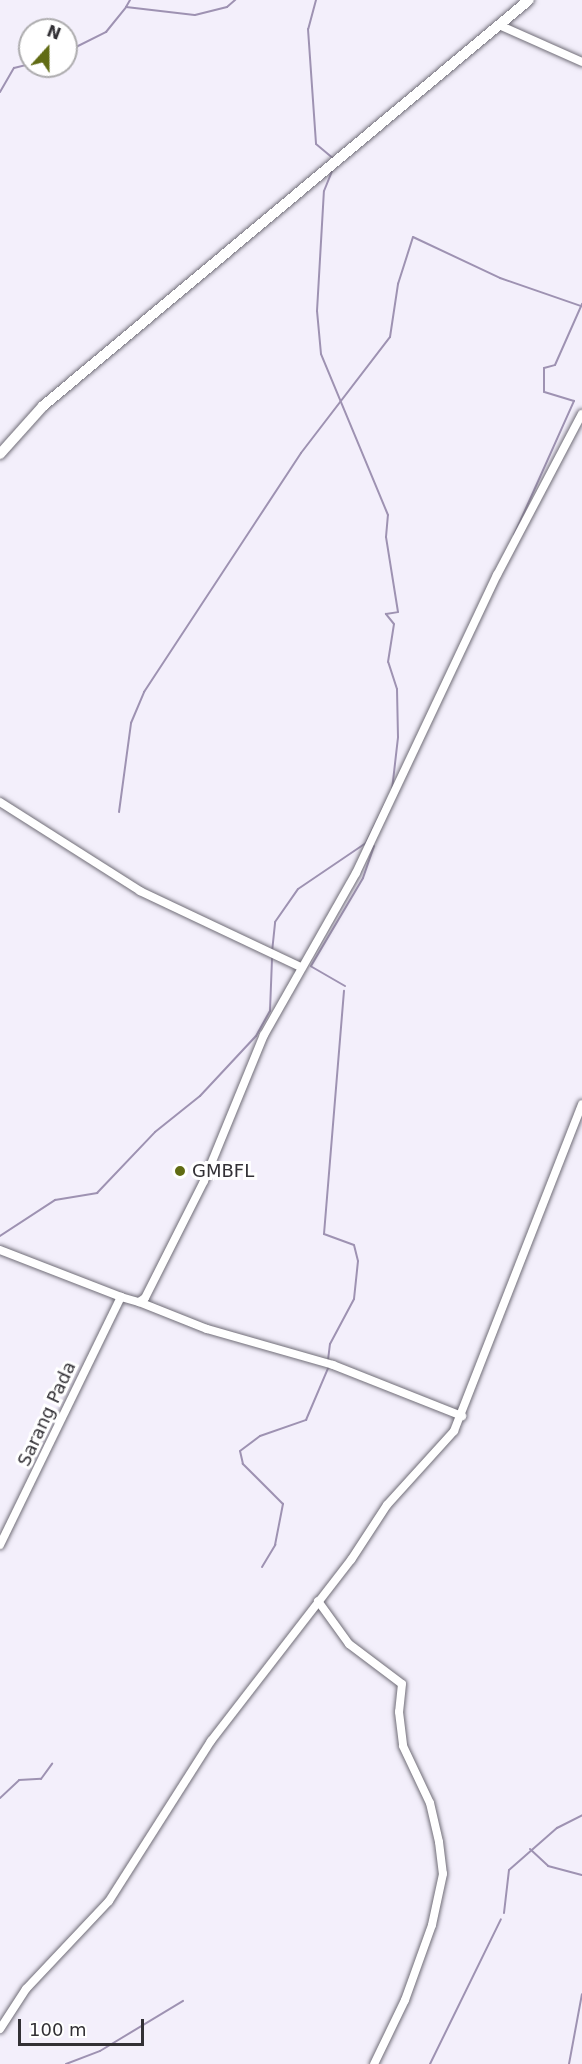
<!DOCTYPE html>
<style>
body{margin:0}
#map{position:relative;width:582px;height:2064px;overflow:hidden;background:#f3effb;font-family:"DejaVu Sans",sans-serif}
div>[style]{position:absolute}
.stream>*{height:2px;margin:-1px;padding:0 1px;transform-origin:1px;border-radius:1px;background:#9e92b2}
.roads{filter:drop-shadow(0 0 2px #706d77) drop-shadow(0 0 2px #706d77)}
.street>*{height:8px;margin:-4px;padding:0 4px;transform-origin:4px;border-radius:4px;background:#fff}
.secondary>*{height:10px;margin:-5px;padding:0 5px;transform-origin:5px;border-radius:5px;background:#fff}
.dots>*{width:16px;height:16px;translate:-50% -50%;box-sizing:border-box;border:3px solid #fff;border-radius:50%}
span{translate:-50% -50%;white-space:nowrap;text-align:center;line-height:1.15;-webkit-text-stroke:6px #fff;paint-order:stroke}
.poi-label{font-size:18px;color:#323035}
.left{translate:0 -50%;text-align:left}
.street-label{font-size:18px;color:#323035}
.north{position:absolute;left:18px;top:18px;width:60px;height:60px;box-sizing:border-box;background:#fff;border:2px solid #adacae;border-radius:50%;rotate:21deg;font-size:16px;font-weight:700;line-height:24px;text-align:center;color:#323035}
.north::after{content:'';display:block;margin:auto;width:21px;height:27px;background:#606b13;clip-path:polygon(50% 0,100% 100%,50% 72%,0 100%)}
.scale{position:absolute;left:18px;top:2019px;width:126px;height:27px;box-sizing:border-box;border:3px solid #323035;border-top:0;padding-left:8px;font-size:18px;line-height:21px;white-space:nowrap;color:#323035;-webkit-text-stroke:4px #fff;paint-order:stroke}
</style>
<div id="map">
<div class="stream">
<div style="left:316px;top:0;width:30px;rotate:105deg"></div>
<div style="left:308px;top:29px;width:115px;rotate:86deg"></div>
<div style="left:316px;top:144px;width:23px;rotate:40deg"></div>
<div style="left:126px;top:7px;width:8px;rotate:-60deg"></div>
<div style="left:66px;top:52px;width:45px;rotate:-26.6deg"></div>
<div style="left:106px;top:32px;width:32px;rotate:-51deg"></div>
<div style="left:126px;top:7px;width:69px;rotate:6.6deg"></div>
<div style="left:195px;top:15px;width:33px;rotate:-14deg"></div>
<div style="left:227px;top:7px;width:11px;rotate:-41deg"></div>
<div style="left:0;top:92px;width:28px;rotate:-60deg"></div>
<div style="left:14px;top:68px;width:16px;rotate:-14deg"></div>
<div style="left:514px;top:535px;width:147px;rotate:-65.9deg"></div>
<div style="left:574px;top:401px;width:31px;rotate:-163deg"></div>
<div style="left:544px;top:392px;width:24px;rotate:-90deg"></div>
<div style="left:544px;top:368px;width:11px;rotate:-15deg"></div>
<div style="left:555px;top:365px;width:67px;rotate:-66.1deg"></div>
<div style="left:119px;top:812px;width:90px;rotate:-82.3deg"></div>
<div style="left:131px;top:723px;width:34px;rotate:-67deg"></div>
<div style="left:144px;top:692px;width:286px;rotate:-56.7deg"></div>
<div style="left:301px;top:453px;width:146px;rotate:-52.5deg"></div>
<div style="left:390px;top:337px;width:54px;rotate:-81.4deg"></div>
<div style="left:398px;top:284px;width:49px;rotate:-72.3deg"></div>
<div style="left:413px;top:237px;width:96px;rotate:25.2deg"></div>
<div style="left:500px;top:278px;width:86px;rotate:19.1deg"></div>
<div style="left:272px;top:952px;width:30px;rotate:-84deg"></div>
<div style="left:275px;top:922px;width:40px;rotate:-55.1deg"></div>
<div style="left:298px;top:889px;width:82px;rotate:-34.1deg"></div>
<div style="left:366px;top:843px;width:59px;rotate:-63.9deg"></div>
<div style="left:392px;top:790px;width:53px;rotate:-83.5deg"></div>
<div style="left:398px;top:737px;width:48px;rotate:-91.2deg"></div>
<div style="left:397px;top:689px;width:28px;rotate:-108deg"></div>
<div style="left:388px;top:662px;width:38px;rotate:-81deg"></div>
<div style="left:394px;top:624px;width:13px;rotate:-129deg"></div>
<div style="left:386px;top:614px;width:12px;rotate:-9deg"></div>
<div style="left:398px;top:612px;width:76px;rotate:-99.1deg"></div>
<div style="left:386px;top:537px;width:22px;rotate:-85deg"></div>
<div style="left:388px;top:515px;width:174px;rotate:-112.6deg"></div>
<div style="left:321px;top:354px;width:43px;rotate:-95.3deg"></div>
<div style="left:317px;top:311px;width:120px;rotate:-86.7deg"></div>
<div style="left:324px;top:191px;width:22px;rotate:-68deg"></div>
<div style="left:345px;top:986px;width:39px;rotate:-150deg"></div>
<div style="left:311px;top:966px;width:102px;rotate:-59.4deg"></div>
<div style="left:363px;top:878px;width:34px;rotate:-71deg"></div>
<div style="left:0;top:1236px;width:66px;rotate:-33.2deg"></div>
<div style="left:55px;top:1200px;width:43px;rotate:-9.5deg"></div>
<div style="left:97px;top:1193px;width:84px;rotate:-46.4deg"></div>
<div style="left:155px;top:1132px;width:58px;rotate:-38.7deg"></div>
<div style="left:200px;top:1096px;width:82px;rotate:-47deg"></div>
<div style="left:256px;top:1036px;width:29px;rotate:-61deg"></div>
<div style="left:270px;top:1011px;width:53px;rotate:-87.8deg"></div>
<div style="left:328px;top:1360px;width:16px;rotate:-83deg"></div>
<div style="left:330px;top:1344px;width:51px;rotate:-61.9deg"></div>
<div style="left:354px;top:1299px;width:38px;rotate:-84deg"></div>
<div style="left:358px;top:1261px;width:16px;rotate:-104deg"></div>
<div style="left:354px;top:1245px;width:32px;rotate:-160deg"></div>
<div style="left:324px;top:1234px;width:244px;rotate:-85.3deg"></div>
<div style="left:262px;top:1567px;width:26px;rotate:-59deg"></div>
<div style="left:275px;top:1545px;width:42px;rotate:-79deg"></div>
<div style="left:283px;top:1504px;width:57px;rotate:-135deg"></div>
<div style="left:243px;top:1464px;width:13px;rotate:-103deg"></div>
<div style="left:240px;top:1451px;width:25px;rotate:-37deg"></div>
<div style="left:260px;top:1436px;width:49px;rotate:-19.2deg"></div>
<div style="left:306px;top:1420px;width:59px;rotate:-66.9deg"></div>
<div style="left:0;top:1798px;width:26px;rotate:-43deg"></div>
<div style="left:19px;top:1780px;width:22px;rotate:-3deg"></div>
<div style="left:41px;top:1779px;width:19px;rotate:-54deg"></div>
<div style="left:530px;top:1849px;width:25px;rotate:43deg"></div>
<div style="left:548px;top:1866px;width:35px;rotate:15deg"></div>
<div style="left:504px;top:1913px;width:43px;rotate:-83.4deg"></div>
<div style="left:509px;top:1870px;width:64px;rotate:-41.2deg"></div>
<div style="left:557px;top:1828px;width:28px;rotate:-27deg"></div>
<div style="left:66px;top:2064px;width:36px;rotate:-21deg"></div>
<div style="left:100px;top:2051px;width:97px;rotate:-31.1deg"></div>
<div style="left:430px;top:2064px;width:161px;rotate:-63.9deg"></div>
<div style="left:569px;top:2064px;width:71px;rotate:-79.5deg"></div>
</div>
<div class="roads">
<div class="street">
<div style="left:499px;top:25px;width:91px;rotate:24deg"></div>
<div style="left:0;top:802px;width:166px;rotate:32.4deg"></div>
<div style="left:140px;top:891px;width:178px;rotate:25.3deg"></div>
<div style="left:0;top:1250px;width:130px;rotate:21.2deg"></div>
<div style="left:121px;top:1297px;width:19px;rotate:16deg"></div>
<div style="left:139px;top:1302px;width:7px;rotate:-34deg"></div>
<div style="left:145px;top:1298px;width:131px;rotate:-63.2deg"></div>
<div style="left:204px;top:1181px;width:158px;rotate:-67.7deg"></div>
<div style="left:264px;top:1035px;width:186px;rotate:-60.4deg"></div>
<div style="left:356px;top:873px;width:330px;rotate:-64.7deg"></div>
<div style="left:497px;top:575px;width:182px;rotate:-62.2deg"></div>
<div style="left:139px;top:1302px;width:73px;rotate:21.7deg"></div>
<div style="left:207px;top:1329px;width:131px;rotate:15.9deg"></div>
<div style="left:333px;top:1365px;width:139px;rotate:21.6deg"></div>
<div style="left:0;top:1545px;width:276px;rotate:-64deg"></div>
<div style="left:318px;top:1601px;width:53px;rotate:54.2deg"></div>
<div style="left:349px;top:1644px;width:66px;rotate:37deg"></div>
<div style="left:402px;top:1684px;width:28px;rotate:96deg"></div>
<div style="left:399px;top:1712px;width:34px;rotate:83deg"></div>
<div style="left:403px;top:1746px;width:63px;rotate:64.7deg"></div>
<div style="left:430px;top:1803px;width:40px;rotate:77deg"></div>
<div style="left:439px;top:1842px;width:32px;rotate:83deg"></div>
<div style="left:443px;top:1874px;width:52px;rotate:102.2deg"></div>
<div style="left:432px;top:1925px;width:80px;rotate:109.8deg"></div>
<div style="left:405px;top:2000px;width:71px;rotate:115.8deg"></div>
<div style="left:0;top:2029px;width:48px;rotate:-57deg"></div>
<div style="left:26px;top:1989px;width:121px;rotate:-46.7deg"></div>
<div style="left:109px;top:1901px;width:190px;rotate:-57.5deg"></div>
<div style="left:211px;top:1741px;width:229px;rotate:-52.3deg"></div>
<div style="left:351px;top:1560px;width:66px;rotate:-56.8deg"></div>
<div style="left:387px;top:1505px;width:100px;rotate:-47.8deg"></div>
<div style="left:454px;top:1431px;width:351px;rotate:-68.6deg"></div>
</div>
<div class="secondary">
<div style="left:0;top:454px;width:64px;rotate:-48.1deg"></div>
<div style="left:43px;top:406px;width:633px;rotate:-39.88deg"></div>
</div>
</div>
<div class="dots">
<div style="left:180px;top:1171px;background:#606b13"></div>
</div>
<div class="poi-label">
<span class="left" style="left:192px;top:1171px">GMBFL</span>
</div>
<div class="street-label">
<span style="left:47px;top:1414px;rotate:-65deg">Sarang Pada</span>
</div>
<div class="north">N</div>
<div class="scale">100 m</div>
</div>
